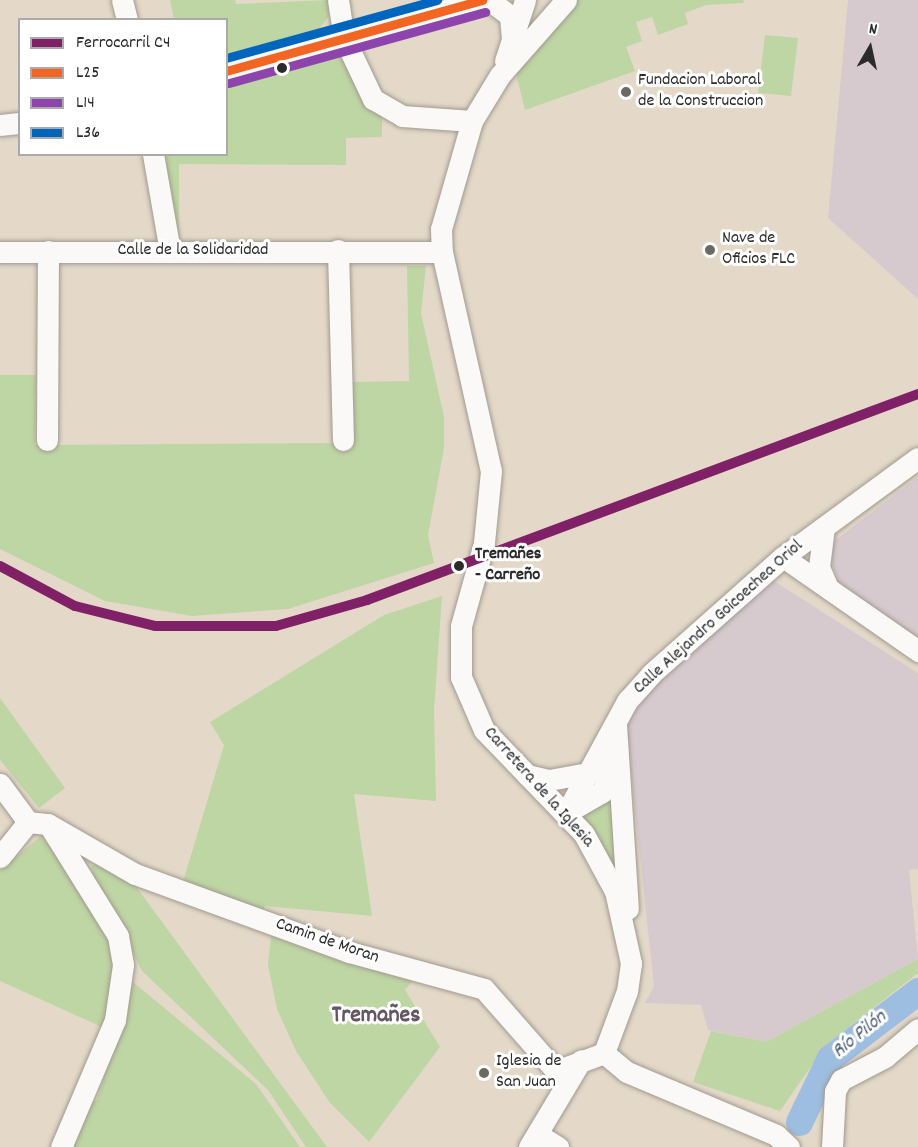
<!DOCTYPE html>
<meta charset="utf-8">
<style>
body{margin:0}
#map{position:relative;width:918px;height:1147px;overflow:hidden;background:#e4d9c8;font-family:Dekko,sans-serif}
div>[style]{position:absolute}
.industrial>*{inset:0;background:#d7cacf}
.green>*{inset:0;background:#bed6a3}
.river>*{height:27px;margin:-13.5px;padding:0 13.5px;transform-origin:13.5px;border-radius:13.5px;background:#9dbee1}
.roads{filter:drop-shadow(0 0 2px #a19a90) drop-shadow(0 0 2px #a19a90)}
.minor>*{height:21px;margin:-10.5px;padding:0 10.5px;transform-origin:10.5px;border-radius:10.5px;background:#fbf9f7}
.bus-1>*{height:9px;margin:-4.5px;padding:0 4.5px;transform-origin:4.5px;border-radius:4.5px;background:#f26522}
.bus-2>*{height:9px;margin:-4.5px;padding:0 4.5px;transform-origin:4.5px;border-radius:4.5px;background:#8e44ad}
.bus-3>*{height:9px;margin:-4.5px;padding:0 4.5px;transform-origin:4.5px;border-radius:4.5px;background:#0065bd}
.rail-1>*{height:10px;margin:-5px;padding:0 5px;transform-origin:5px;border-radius:5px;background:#802168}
.dots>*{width:16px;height:16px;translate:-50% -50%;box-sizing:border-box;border:3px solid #fff;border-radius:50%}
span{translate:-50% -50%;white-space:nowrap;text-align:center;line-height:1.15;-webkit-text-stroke:6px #fff;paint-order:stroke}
.poi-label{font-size:18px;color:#2b2b2b}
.left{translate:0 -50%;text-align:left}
.street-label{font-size:18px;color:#2b2b2b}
.stop-label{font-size:18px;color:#2b2b2b;font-weight:700}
.water-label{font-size:20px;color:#485a6f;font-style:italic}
.district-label{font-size:24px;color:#665562;font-weight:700}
.legend{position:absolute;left:18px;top:18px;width:210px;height:138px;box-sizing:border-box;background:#fff;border:2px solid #aaa;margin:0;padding:8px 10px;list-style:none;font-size:18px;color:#2b2b2b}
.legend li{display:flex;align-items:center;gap:12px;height:30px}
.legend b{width:30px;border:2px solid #aaa}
.north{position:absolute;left:840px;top:18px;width:60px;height:60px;-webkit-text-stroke:4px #fff;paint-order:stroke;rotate:9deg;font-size:16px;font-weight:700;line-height:24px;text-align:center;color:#2b2b2b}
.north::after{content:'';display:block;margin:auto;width:21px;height:27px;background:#2b2b2b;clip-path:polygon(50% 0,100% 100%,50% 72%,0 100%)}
</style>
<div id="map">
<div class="industrial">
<div style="clip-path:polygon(848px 0,918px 0,918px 299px,828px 218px)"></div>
<div style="clip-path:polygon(918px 477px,918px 638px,840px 583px,829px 556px,833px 542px)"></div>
<div style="clip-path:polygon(774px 581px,918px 673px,918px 869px,909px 870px,918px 959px,766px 1042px,708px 1030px,701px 1005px,645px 1003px,654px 986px,622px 689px)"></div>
</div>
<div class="green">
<div style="clip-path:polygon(170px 0,235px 0,236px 4px,329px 0,329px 16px,319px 29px,227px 54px,226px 20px,174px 19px)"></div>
<div style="clip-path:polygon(578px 0,743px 0,744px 3px,706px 5px,685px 13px,688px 24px,658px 35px,652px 17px,636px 22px,642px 41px,626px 47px,635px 71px,525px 110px,516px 74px,548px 27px)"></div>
<div style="clip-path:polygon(765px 35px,798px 38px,791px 96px,758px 93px)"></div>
<div style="clip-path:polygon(340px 51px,358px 88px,382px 117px,382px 137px,346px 138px,346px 165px,179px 164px,179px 235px,164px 155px,226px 154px,227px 84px)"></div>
<div style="clip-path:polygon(407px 266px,426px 266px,421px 313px,444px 417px,444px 448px,428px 535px,434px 563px,288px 609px,192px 616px,105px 601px,0 549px,0 375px,36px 375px,35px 445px,351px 443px,351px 382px,409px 381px)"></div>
<div style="clip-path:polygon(442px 596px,434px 710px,436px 801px,354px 794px,372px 916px,265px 906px,262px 913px,183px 882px,224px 745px,210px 722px,384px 615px)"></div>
<div style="clip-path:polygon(0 698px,65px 788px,39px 808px,0 760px)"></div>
<div style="clip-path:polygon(611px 789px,621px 879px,583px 815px)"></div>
<div style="clip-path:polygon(41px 836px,60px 858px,117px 956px,104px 1028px,0 981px,0 870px)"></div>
<div style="clip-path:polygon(98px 861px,132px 881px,327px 1147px,306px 1147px,268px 1090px,142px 971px,95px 878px,91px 867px)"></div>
<div style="clip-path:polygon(271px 936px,352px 965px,416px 977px,405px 990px,440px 1047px,369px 1142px,330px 1103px,296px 1051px,277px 1009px,268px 965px)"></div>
<div style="clip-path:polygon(918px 959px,918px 973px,826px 1045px,780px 1111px,693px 1082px,711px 1031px,766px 1042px)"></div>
<div style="clip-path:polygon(133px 982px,256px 1084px,300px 1147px,66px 1147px,80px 1110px,97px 1100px)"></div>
</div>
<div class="river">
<div style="left:799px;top:1122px;width:71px;rotate:-64.2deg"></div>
<div style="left:830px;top:1058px;width:111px;rotate:-37.3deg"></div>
</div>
<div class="roads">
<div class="minor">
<div style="left:122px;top:0;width:21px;rotate:76deg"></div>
<div style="left:338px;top:0;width:38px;rotate:81deg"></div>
<div style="left:344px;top:38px;width:68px;rotate:64.6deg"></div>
<div style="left:373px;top:99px;width:34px;rotate:30deg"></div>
<div style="left:402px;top:116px;width:70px;rotate:4.1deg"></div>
<div style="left:489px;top:0;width:26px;rotate:37deg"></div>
<div style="left:510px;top:16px;width:24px;rotate:85deg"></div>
<div style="left:566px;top:0;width:100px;rotate:131.3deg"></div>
<div style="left:500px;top:75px;width:54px;rotate:121.3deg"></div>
<div style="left:472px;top:121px;width:112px;rotate:106deg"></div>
<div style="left:441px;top:229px;width:23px;rotate:88deg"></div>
<div style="left:442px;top:252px;width:224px;rotate:77.4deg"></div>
<div style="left:491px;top:471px;width:72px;rotate:95.6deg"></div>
<div style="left:484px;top:543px;width:86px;rotate:105.5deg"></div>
<div style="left:461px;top:626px;width:51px;rotate:90deg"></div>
<div style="left:461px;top:677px;width:58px;rotate:66.5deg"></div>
<div style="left:484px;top:730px;width:144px;rotate:46.1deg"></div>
<div style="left:584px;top:834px;width:65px;rotate:61.5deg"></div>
<div style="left:615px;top:891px;width:74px;rotate:77.5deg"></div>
<div style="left:631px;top:963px;width:28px;rotate:98deg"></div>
<div style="left:627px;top:991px;width:66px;rotate:110.4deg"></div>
<div style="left:604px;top:1053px;width:30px;rotate:40deg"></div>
<div style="left:627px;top:1072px;width:162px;rotate:22.9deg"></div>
<div style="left:776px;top:1135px;width:18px;rotate:43deg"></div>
<div style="left:505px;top:61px;width:64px;rotate:-71.8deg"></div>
<div style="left:226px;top:71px;width:266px;rotate:-15.5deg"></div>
<div style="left:0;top:125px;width:20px;rotate:-6deg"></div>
<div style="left:153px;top:154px;width:98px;rotate:80.1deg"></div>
<div style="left:338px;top:250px;width:190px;rotate:88.5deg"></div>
<div style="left:0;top:252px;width:442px"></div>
<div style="left:47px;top:440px;width:189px;rotate:-89.7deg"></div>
<div style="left:824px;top:527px;width:40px;rotate:97.1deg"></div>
<div style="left:819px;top:567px;width:23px;rotate:67deg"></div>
<div style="left:783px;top:557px;width:165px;rotate:34.8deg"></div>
<div style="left:616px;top:725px;width:184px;rotate:86.3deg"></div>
<div style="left:527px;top:775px;width:23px;rotate:13deg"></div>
<div style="left:549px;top:780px;width:35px;rotate:-10deg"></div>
<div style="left:0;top:784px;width:47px;rotate:53.6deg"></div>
<div style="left:566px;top:813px;width:128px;rotate:-61.4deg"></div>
<div style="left:627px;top:701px;width:36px;rotate:-48deg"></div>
<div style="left:651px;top:674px;width:176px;rotate:-41.6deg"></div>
<div style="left:783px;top:557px;width:167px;rotate:-36.3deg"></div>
<div style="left:566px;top:813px;width:42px;rotate:-30.3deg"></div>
<div style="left:602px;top:792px;width:32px;rotate:-68deg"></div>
<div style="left:28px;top:822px;width:20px;rotate:6deg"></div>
<div style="left:48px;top:824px;width:100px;rotate:29.9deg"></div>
<div style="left:135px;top:874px;width:228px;rotate:20deg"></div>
<div style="left:349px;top:952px;width:140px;rotate:15.3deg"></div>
<div style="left:484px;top:989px;width:109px;rotate:48.7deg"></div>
<div style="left:556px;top:1071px;width:51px;rotate:-20.6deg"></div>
<div style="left:49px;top:825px;width:131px;rotate:58.1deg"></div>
<div style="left:118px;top:936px;width:29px;rotate:80deg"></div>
<div style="left:123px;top:965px;width:56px;rotate:98.3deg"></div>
<div style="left:115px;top:1020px;width:138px;rotate:113deg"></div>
<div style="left:0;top:857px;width:45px;rotate:-51.3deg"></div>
<div style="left:537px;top:1134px;width:25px;rotate:32deg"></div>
<div style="left:529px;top:1147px;width:101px;rotate:-59.1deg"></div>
<div style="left:832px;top:1147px;width:56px;rotate:-86.9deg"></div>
<div style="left:835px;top:1091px;width:13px;rotate:-61deg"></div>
<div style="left:841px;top:1080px;width:50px;rotate:-27.6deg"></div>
<div style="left:885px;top:1057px;width:43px;rotate:-40.3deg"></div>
</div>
</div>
<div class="bus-1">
<div style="left:226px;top:71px;width:266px;rotate:-15.5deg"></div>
</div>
<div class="bus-2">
<div style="left:229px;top:83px;width:266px;rotate:-15.5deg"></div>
</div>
<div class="bus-3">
<div style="left:226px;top:58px;width:219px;rotate:-15.4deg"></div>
</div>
<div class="rail-1">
<div style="left:0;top:566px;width:85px;rotate:28.1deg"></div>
<div style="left:75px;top:606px;width:82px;rotate:14deg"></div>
<div style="left:155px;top:626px;width:121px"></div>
<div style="left:276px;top:626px;width:95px;rotate:-15.9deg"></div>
<div style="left:367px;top:600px;width:588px;rotate:-20.5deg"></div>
</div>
<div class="dots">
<div style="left:282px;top:68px;background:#2b2b2b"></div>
<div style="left:626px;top:92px;background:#6c6862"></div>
<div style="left:710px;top:250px;background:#6c6862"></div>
<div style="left:459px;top:566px;background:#2b2b2b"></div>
<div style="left:484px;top:1073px;background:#6c6862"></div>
</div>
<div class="poi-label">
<span class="left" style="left:638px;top:92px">Fundacion Laboral<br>de la Construccion</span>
<span class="left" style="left:722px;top:250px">Nave de<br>Oficios FLC</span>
<span class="left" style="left:496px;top:1073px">Iglesia de<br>San Juan</span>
</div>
<div class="street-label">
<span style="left:193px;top:251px">Calle de la Solidaridad</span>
<span style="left:719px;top:618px;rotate:-42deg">Calle Alejandro Goicoechea Oriol</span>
<span style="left:538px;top:788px;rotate:48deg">Carretera de la Iglesia</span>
<span style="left:327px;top:942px;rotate:19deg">Camin de Moran</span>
</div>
<div class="stop-label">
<span class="left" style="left:475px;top:566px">Tremañes<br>- Carreño</span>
</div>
<div class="water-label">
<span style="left:860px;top:1035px;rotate:-39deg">Río Pilón</span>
</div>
<div class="district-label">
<span style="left:376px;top:1017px">Tremañes</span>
</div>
<ul class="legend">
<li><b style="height:8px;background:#802168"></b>Ferrocarril C4</li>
<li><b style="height:8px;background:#f26522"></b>L25</li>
<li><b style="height:8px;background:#8e44ad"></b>L14</li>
<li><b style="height:8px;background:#0065bd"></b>L36</li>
</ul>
<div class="north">N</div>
</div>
